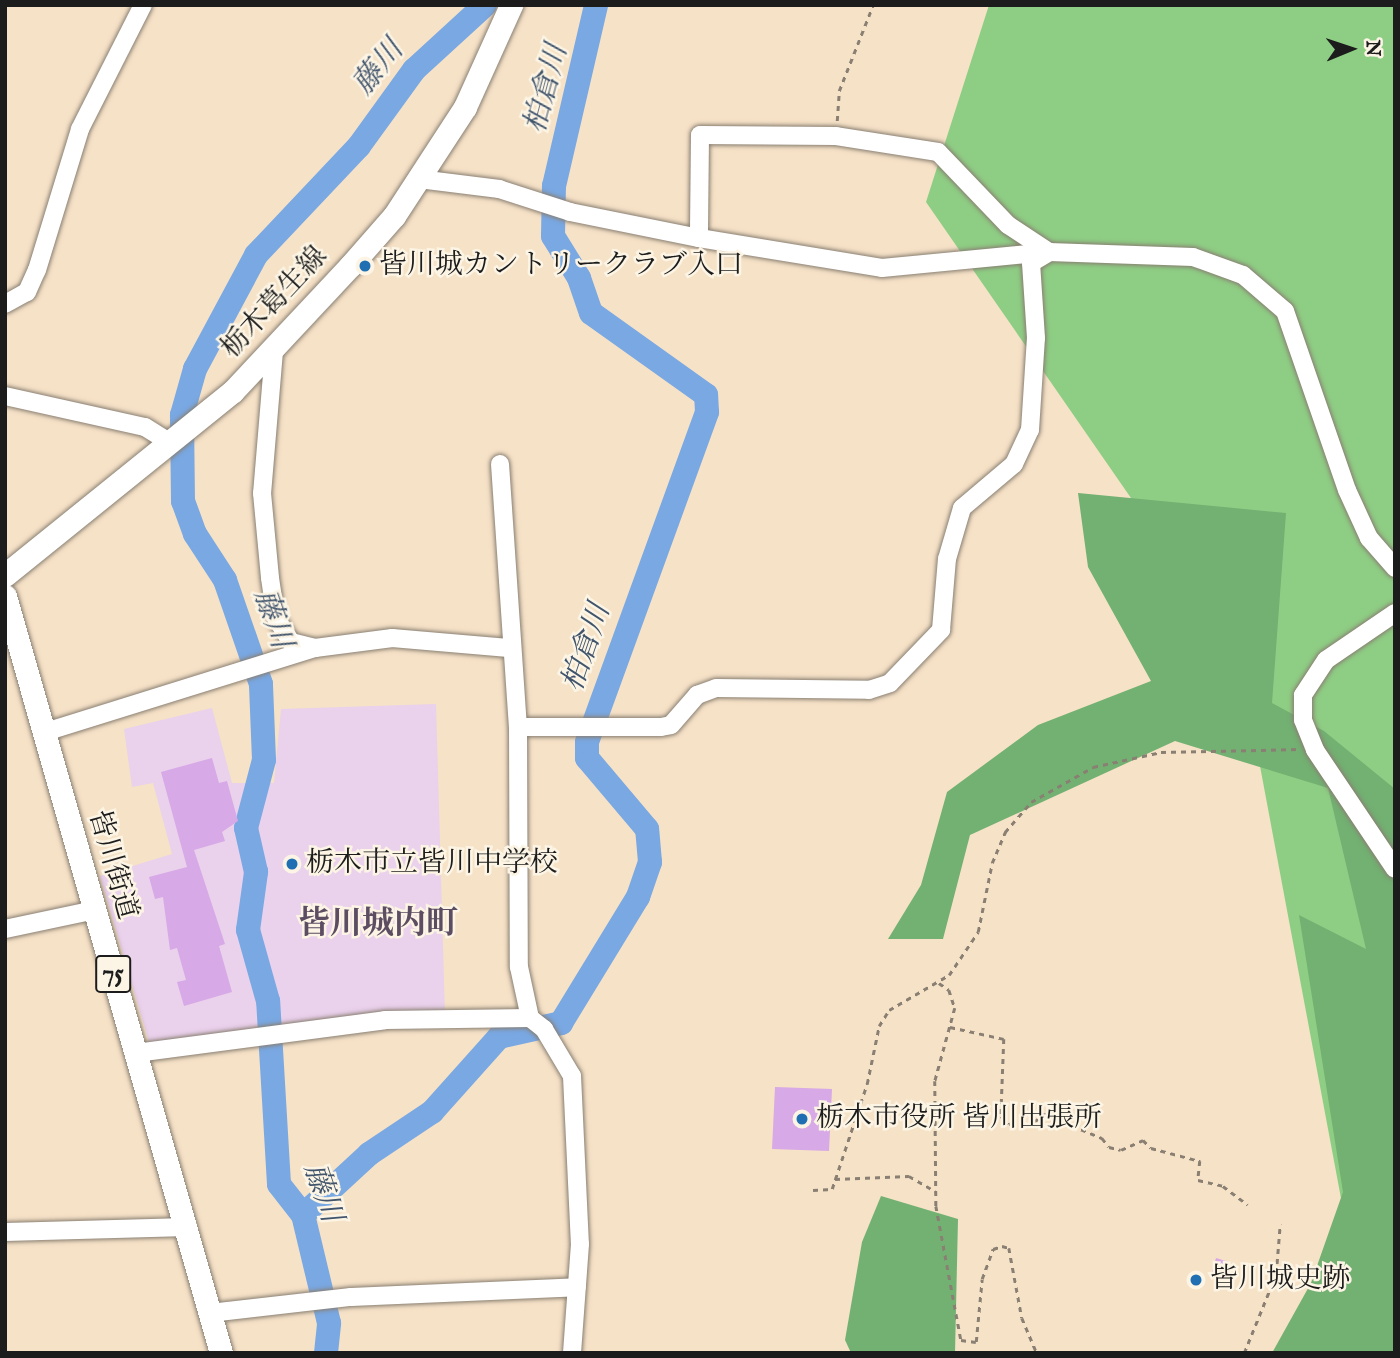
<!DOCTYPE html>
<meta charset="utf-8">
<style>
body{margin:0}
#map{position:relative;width:1400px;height:1358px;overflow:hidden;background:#f6e2c7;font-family:"IM FELL English","Noto Serif JP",serif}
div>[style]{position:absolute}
.built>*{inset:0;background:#ead1ec}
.green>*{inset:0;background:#8ece84}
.forest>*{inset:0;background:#72b172}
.river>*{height:24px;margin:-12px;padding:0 12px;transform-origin:12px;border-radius:12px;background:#79a8e3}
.building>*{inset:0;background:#d7a9e6}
.path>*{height:2.5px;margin-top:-1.25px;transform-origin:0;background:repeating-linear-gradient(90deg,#897f72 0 5px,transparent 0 10px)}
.roads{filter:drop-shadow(0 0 2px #897f72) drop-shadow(0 0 2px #897f72)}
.minor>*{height:18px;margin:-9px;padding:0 9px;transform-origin:9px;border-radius:9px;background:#fff}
.major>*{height:23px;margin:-11.5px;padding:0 11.5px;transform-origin:11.5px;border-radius:11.5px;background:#fff}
.dots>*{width:19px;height:19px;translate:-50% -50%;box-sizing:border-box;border:4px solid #fcf5e5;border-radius:50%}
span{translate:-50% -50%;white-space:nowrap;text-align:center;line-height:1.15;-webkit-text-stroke:5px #fcf5e5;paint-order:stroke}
.shield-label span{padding:2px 5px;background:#fcf5e5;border:2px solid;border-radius:5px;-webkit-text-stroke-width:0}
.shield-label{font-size:26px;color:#1c1c1c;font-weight:700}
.poi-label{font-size:28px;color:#1c1c1c}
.left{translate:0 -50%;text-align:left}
.street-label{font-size:28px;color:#1c1c1c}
.water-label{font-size:30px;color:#41546c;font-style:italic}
.quarter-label{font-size:32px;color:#5d4d63;font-weight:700}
.frame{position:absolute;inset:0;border:7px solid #1c1c1c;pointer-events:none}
.north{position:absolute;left:1316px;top:14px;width:70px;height:70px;-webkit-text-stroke:5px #fcf5e5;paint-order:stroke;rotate:88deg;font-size:19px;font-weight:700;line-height:28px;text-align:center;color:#1c1c1c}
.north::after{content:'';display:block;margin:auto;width:24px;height:32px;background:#1c1c1c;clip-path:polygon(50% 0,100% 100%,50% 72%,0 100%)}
</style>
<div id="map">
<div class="built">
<div style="clip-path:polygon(436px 704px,445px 1016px,149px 1042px,100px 876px,172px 854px,153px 783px,132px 787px,124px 729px,212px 708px,232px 783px,274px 783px,281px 709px)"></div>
</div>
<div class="green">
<div style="clip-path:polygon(989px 5px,1395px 5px,1395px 1353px,1370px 1353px,1239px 654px,926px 202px)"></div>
</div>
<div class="forest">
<div style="clip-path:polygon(1078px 493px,1286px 513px,1272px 703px,1324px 731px,1395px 789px,1395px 1353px,1272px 1353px,1311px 1283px,1343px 1192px,1299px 915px,1366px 949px,1328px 788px,1175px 741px,970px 835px,943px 939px,888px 939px,921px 885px,947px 792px,1038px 725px,1151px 681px,1088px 567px)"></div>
<div style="clip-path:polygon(881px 1196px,958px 1219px,955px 1353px,851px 1353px,845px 1340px,862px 1242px)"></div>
</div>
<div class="river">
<div style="left:303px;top:1215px;width:90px;rotate:-42.7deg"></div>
<div style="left:369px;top:1154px;width:76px;rotate:-33.7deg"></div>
<div style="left:432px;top:1112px;width:101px;rotate:-48.2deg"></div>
<div style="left:499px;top:1037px;width:64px;rotate:-12.7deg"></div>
<div style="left:561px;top:1023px;width:148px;rotate:-58.6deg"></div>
<div style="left:638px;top:897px;width:37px;rotate:-71deg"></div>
<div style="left:650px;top:862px;width:33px;rotate:-95deg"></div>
<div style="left:647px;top:829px;width:93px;rotate:-130.2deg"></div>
<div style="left:587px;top:758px;width:16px;rotate:-90deg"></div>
<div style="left:587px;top:742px;width:351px;rotate:-70deg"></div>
<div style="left:707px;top:412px;width:17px;rotate:-93deg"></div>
<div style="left:706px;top:395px;width:141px;rotate:-144.5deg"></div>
<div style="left:591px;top:313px;width:37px;rotate:-109deg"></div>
<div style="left:579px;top:278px;width:49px;rotate:-121.8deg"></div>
<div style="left:553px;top:236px;width:50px;rotate:-88.9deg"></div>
<div style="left:554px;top:186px;width:186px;rotate:-76.9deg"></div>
<div style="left:326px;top:1353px;width:30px;rotate:-84deg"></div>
<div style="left:329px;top:1323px;width:111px;rotate:-103.5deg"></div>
<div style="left:303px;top:1215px;width:39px;rotate:-128deg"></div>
<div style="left:279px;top:1184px;width:183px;rotate:-93.4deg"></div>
<div style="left:268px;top:1001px;width:74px;rotate:-105.7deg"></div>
<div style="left:248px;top:930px;width:59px;rotate:-82.1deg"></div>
<div style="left:256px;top:872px;width:45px;rotate:-102.8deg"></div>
<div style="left:246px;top:828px;width:70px;rotate:-75.2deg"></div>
<div style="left:264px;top:760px;width:76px;rotate:-92.3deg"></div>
<div style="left:261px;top:684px;width:110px;rotate:-109.1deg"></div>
<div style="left:225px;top:580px;width:55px;rotate:-123.1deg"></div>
<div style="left:195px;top:534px;width:35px;rotate:-110deg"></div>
<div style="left:183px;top:501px;width:86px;rotate:-90.7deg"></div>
<div style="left:182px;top:415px;width:48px;rotate:-74.2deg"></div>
<div style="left:195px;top:369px;width:129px;rotate:-61.8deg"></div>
<div style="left:256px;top:255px;width:150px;rotate:-46.6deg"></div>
<div style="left:359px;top:146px;width:94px;rotate:-54.1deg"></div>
<div style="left:414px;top:70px;width:96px;rotate:-42.5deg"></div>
</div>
<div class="building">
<div style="clip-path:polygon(212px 758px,219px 783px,227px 781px,238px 821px,222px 832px,225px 841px,194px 850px,225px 944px,219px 946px,232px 992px,184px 1006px,177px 982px,186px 980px,177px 948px,170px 950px,163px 897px,155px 899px,149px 877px,187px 867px,161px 772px)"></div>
<div style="clip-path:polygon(775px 1087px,832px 1089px,829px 1151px,772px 1149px)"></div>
<div style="clip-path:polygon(1216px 1258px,1229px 1262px,1225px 1276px,1212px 1272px)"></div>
</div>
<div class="path">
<div style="left:837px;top:121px;width:30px;rotate:-86deg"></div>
<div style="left:839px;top:91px;width:92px;rotate:-68.4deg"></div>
<div style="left:939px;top:983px;width:12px;rotate:35deg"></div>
<div style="left:949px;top:990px;width:19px;rotate:72deg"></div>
<div style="left:955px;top:1008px;width:76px;rotate:105.3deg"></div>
<div style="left:935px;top:1081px;width:125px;rotate:89.5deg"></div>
<div style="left:936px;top:1206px;width:136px;rotate:79.4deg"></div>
<div style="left:961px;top:1340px;width:15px;rotate:8deg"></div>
<div style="left:976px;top:1342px;width:63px;rotate:-84.6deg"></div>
<div style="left:982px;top:1279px;width:32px;rotate:-70deg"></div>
<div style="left:993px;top:1249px;width:9px;rotate:-18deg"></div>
<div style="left:1002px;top:1246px;width:7px;rotate:16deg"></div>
<div style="left:1009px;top:1248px;width:71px;rotate:79.5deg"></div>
<div style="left:1022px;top:1318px;width:38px;rotate:67deg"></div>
<div style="left:950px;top:1027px;width:55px;rotate:12.5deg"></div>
<div style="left:1004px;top:1039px;width:77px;rotate:92.2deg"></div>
<div style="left:1001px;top:1116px;width:11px;rotate:45deg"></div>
<div style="left:1009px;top:1124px;width:25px;rotate:-5deg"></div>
<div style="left:1034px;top:1122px;width:13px;rotate:-39deg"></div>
<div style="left:1044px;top:1114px;width:63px;rotate:22.5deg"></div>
<div style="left:1102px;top:1138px;width:11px;rotate:52deg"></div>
<div style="left:1109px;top:1147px;width:12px;rotate:14deg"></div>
<div style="left:1121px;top:1150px;width:24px;rotate:-24deg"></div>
<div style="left:1143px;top:1140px;width:11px;rotate:45deg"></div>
<div style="left:1151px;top:1148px;width:51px;rotate:14.9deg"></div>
<div style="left:1200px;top:1161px;width:19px;rotate:96deg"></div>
<div style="left:1198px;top:1180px;width:26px;rotate:13deg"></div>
<div style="left:1223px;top:1186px;width:31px;rotate:37deg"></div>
<div style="left:835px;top:1179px;width:74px;rotate:-2.3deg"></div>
<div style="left:909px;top:1176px;width:30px;rotate:30deg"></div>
<div style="left:813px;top:1190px;width:19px;rotate:-3deg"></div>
<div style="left:832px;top:1189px;width:111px;rotate:-71.6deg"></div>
<div style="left:867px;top:1084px;width:59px;rotate:-78.3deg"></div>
<div style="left:879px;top:1026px;width:19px;rotate:-58deg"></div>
<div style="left:889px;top:1010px;width:69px;rotate:-30.3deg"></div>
<div style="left:949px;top:975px;width:52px;rotate:-56deg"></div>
<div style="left:978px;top:932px;width:70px;rotate:-78.5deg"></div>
<div style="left:992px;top:863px;width:34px;rotate:-67deg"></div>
<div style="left:1005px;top:832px;width:40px;rotate:-49deg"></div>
<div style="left:1031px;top:802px;width:71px;rotate:-29.4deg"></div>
<div style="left:1093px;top:767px;width:70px;rotate:-12.4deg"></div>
<div style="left:1161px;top:752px;width:138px;rotate:-1.2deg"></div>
<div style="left:1244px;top:1353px;width:85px;rotate:-67.9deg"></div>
<div style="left:1276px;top:1274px;width:50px;rotate:-85.4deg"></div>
</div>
<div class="roads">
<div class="minor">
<div style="left:419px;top:179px;width:81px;rotate:7.1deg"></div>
<div style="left:499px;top:189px;width:75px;rotate:17.9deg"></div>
<div style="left:570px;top:212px;width:132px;rotate:11.4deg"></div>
<div style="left:699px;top:238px;width:185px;rotate:9.3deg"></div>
<div style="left:882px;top:268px;width:168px;rotate:-5.5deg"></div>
<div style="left:1049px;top:252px;width:144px;rotate:2deg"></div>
<div style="left:1193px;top:257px;width:53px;rotate:19.8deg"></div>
<div style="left:1243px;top:275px;width:55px;rotate:40.6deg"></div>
<div style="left:1285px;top:311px;width:189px;rotate:70.9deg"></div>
<div style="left:1347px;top:490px;width:53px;rotate:65.4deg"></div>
<div style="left:1369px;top:538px;width:40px;rotate:49deg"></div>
<div style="left:5px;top:304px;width:25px;rotate:-29deg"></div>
<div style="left:27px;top:292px;width:24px;rotate:-66deg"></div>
<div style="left:37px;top:270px;width:147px;rotate:-73deg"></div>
<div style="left:80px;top:129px;width:139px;rotate:-63.1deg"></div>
<div style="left:274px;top:351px;width:143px;rotate:94.8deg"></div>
<div style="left:262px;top:493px;width:85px;rotate:84.6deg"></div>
<div style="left:270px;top:578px;width:40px;rotate:81.5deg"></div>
<div style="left:276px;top:618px;width:28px;rotate:58deg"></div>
<div style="left:291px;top:642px;width:25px;rotate:14deg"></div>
<div style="left:5px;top:396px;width:143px;rotate:12.5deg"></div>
<div style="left:145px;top:427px;width:31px;rotate:32deg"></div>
<div style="left:500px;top:464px;width:264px;rotate:86.1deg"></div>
<div style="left:518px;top:727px;width:240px;rotate:89.8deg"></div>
<div style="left:519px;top:967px;width:52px;rotate:77.8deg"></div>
<div style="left:1395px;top:613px;width:83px;rotate:145.7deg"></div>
<div style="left:1326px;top:660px;width:42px;rotate:123.3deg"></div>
<div style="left:1303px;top:695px;width:25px;rotate:90deg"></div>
<div style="left:1303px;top:720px;width:32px;rotate:68deg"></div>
<div style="left:1315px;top:750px;width:143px;rotate:56.1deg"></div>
<div style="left:518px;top:727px;width:143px"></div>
<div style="left:661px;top:727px;width:10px;rotate:-11deg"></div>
<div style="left:671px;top:725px;width:40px;rotate:-49deg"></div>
<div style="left:697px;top:695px;width:20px;rotate:-20deg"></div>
<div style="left:716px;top:688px;width:153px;rotate:0.7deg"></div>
<div style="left:869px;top:690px;width:22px;rotate:-18deg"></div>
<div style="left:890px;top:683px;width:74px;rotate:-46.1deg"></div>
<div style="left:941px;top:630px;width:71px;rotate:-85.2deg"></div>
<div style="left:947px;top:559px;width:53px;rotate:-73.6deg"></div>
<div style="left:962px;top:508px;width:68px;rotate:-40.2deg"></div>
<div style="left:1014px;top:464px;width:38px;rotate:-65deg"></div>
<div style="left:1030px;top:430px;width:92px;rotate:-86.3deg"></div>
<div style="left:1036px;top:338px;width:75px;rotate:-93.8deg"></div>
<div style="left:1031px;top:263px;width:21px;rotate:-31deg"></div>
<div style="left:1049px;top:252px;width:49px;rotate:-146.6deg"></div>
<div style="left:1008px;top:225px;width:101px;rotate:-133.8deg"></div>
<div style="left:938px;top:152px;width:103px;rotate:-171.1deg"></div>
<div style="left:836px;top:136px;width:136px;rotate:-179.6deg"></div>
<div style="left:700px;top:135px;width:103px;rotate:90.6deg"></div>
<div style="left:42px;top:733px;width:286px;rotate:-17.3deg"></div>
<div style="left:315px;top:648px;width:78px;rotate:-7.4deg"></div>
<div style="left:392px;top:638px;width:117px;rotate:4.9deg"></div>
<div style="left:5px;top:929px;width:92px;rotate:-11.9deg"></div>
<div style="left:136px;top:1053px;width:251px;rotate:-7.5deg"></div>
<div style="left:385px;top:1020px;width:145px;rotate:-0.8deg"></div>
<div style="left:530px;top:1018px;width:18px;rotate:38deg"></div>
<div style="left:544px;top:1029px;width:55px;rotate:59.2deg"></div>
<div style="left:572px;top:1076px;width:168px;rotate:87.3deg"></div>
<div style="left:580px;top:1244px;width:109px;rotate:94.2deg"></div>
<div style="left:5px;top:1232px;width:183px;rotate:-1.6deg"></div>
<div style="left:210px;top:1313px;width:142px;rotate:-6.5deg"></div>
<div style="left:351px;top:1297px;width:226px;rotate:-2.5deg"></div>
</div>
<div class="major">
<div style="left:5px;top:575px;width:293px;rotate:-38.9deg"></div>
<div style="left:233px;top:391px;width:171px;rotate:-46.9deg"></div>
<div style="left:350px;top:266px;width:67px;rotate:-48.7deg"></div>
<div style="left:394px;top:216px;width:130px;rotate:-56.9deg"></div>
<div style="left:465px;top:107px;width:112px;rotate:-65.7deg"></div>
<div style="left:5px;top:596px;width:787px;rotate:74.07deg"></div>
</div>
</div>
<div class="dots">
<div style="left:365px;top:266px;background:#1f6fb2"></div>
<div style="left:292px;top:864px;background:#1f6fb2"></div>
<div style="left:802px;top:1119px;background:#1f6fb2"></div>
<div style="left:1196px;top:1280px;background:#1f6fb2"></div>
</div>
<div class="shield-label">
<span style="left:113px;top:974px">75</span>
</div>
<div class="poi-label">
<span class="left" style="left:379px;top:266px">皆川城カントリークラブ入口</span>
<span class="left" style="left:306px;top:864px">栃木市立皆川中学校</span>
<span class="left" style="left:816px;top:1119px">栃木市役所 皆川出張所</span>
<span class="left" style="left:1210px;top:1280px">皆川城史跡</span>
</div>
<div class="street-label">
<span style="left:275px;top:303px;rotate:-47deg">栃木葛生線</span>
<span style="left:112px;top:865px;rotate:74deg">皆川街道</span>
</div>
<div class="water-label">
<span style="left:379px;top:68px;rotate:-51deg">藤川</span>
<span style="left:547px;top:89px;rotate:-75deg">柏倉川</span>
<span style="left:272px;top:619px;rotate:71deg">藤川</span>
<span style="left:587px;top:648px;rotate:-71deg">柏倉川</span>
<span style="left:322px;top:1193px;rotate:71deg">藤川</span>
</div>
<div class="quarter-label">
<span style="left:378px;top:925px">皆川城内町</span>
</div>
<div class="frame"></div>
<div class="north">N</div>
</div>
